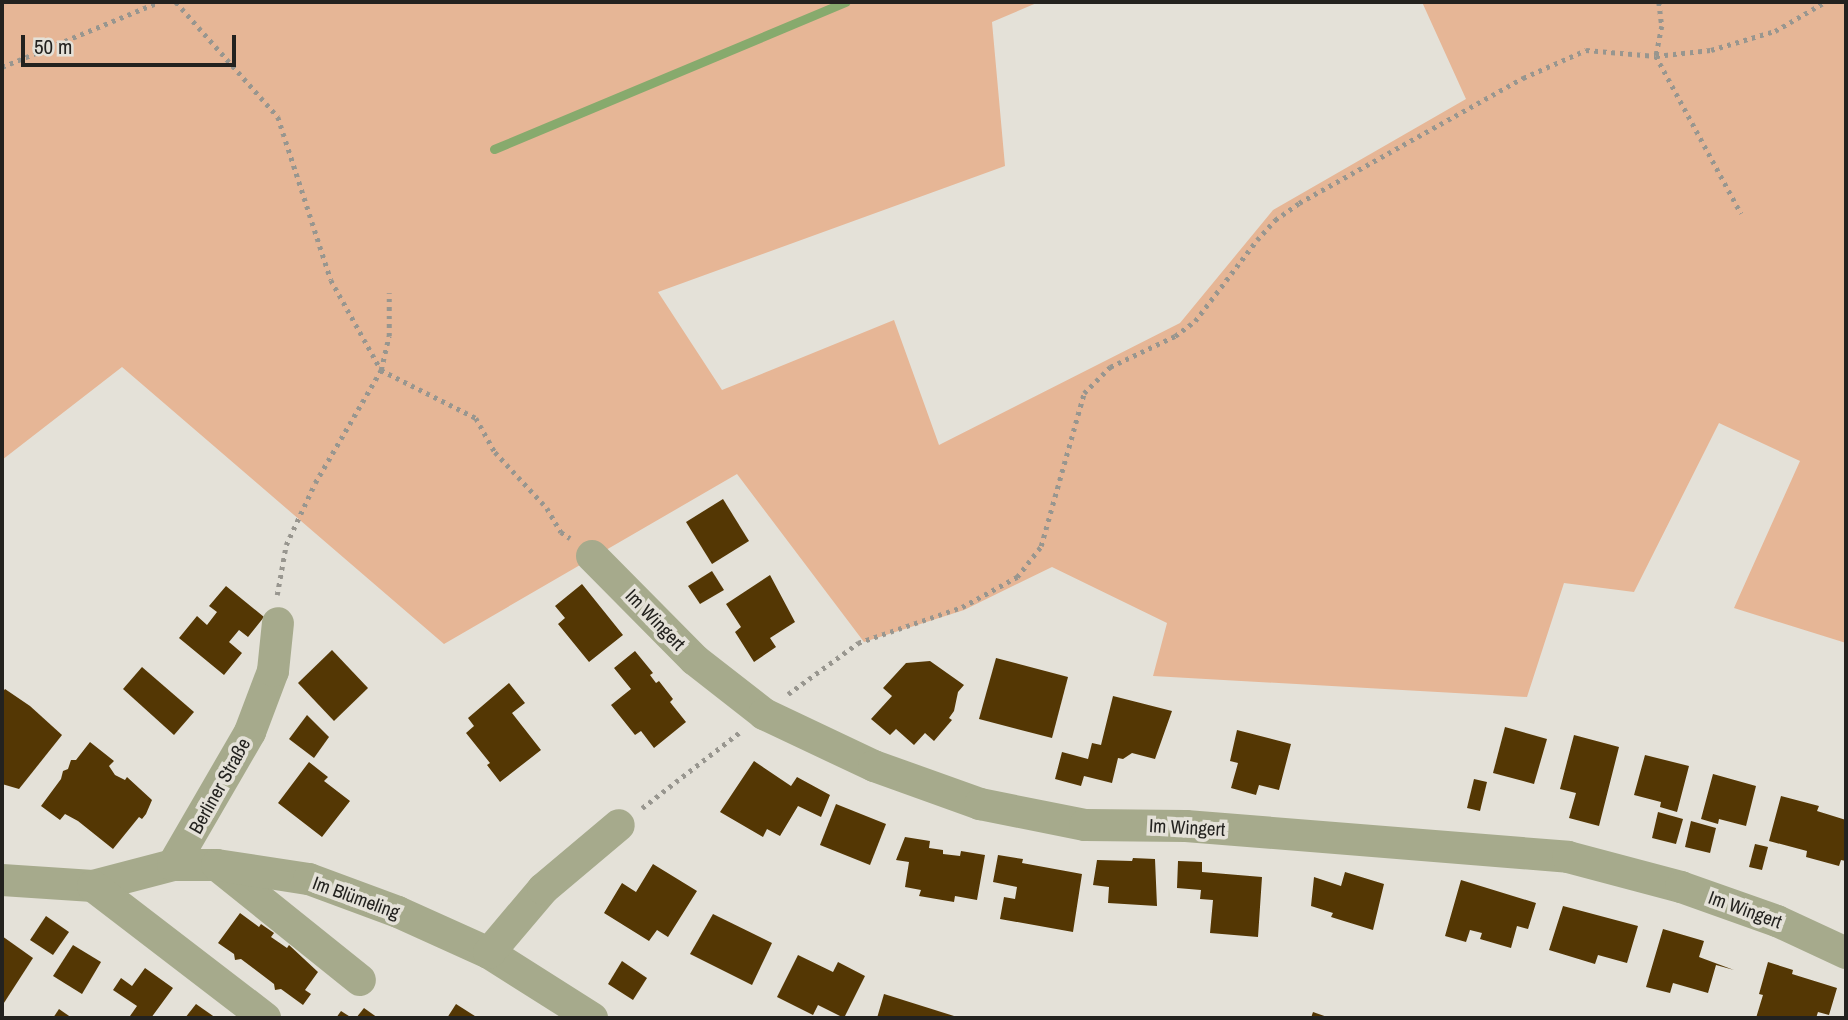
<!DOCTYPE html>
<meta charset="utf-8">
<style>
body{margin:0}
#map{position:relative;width:1848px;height:1020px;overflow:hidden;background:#e4e1d8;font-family:"Archivo Narrow",sans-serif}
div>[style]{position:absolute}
.green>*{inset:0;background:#e6b696}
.stream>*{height:9px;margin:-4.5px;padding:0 4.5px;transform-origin:4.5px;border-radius:4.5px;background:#87aa6d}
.building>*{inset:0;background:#543704}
.path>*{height:4.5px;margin-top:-2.25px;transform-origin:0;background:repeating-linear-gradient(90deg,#98968f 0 3.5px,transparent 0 8.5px)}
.minor>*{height:32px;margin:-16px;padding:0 16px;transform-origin:16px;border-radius:16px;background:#a6aa8c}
span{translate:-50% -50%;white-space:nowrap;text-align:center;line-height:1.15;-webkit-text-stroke:7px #e4e1d8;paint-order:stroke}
.street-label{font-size:19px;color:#23221f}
.frame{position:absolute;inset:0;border:4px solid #23221f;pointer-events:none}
.scale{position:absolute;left:21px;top:35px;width:215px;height:32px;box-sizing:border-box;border:4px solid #23221f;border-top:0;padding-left:9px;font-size:21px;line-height:24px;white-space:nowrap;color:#23221f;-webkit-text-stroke:5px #e4e1d8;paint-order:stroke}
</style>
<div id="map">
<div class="green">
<div style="clip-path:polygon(2px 2px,1039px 2px,992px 22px,1005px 166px,658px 292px,722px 390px,894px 320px,939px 445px,1180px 323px,1273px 210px,1466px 99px,1422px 2px,1846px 2px,1846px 643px,1734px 608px,1800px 461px,1719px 423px,1634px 592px,1564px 583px,1527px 697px,1153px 676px,1167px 623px,1052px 567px,964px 610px,864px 642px,737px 474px,444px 644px,122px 367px,2px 460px)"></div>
</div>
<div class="stream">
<div style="left:494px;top:149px;width:381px;rotate:-22.7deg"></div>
</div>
<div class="building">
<div style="clip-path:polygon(723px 499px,749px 541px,712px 564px,686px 522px)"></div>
<div style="clip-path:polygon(712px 571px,724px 590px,700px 604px,688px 586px)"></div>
<div style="clip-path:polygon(770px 575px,795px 622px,770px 638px,776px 647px,754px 662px,735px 632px,741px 627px,726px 604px)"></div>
<div style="clip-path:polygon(582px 584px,623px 635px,589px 662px,558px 624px,565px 618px,555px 606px)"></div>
<div style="clip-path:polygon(226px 586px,264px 617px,248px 637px,239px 630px,229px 642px,242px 653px,224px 675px,179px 638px,197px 616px,207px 625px,217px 612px,209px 606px)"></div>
<div style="clip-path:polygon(332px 650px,368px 688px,334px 721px,298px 683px)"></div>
<div style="clip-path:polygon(635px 651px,653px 673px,650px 675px,656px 683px,659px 681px,673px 699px,670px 702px,686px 722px,654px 748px,641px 731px,635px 735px,611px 705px,631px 689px,614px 668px)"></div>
<div style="clip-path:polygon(996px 658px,1068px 677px,1052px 738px,979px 719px)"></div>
<div style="clip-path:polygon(930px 661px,964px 685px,958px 692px,954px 711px,949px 718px,952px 720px,934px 741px,925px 733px,914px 745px,896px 729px,890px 735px,871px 719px,892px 696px,883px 688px,906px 663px)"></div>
<div style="clip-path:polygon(142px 667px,194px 712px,174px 735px,123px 689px)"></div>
<div style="clip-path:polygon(509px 683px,525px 703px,512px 713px,541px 750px,500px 782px,487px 765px,490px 763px,466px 733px,474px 726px,468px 718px)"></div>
<div style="clip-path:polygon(5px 689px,30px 706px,62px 735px,19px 789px,2px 784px,2px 693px)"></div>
<div style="clip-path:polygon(1113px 696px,1172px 711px,1155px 759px,1132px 753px,1123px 759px,1118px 758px,1112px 783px,1084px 776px,1081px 786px,1055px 779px,1062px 752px,1088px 759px,1092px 743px,1101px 745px)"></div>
<div style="clip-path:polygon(307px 715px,329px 737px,314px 758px,289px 739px)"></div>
<div style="clip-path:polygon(1505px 727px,1547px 739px,1534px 784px,1493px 773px)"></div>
<div style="clip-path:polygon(1237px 730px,1291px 744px,1279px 790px,1259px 785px,1256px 795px,1231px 788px,1238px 763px,1230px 761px)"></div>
<div style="clip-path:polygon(1574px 735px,1619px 747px,1599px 826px,1569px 818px,1576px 793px,1560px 789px)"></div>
<div style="clip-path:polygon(90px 742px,114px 761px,109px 766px,115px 775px,125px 780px,127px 777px,152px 800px,146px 814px,142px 819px,139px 817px,113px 849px,78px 821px,65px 814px,60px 820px,41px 806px,61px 779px,63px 771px,68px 769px,71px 760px,76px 760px)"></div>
<div style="clip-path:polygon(1645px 755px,1689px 766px,1677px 812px,1660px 807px,1661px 802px,1634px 795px)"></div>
<div style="clip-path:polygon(754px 761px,791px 786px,797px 777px,830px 795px,821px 817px,798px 806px,780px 836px,767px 829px,763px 837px,720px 812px)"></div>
<div style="clip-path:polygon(309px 762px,328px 777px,324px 781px,350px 801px,322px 837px,278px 803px)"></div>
<div style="clip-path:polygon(1713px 774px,1756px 786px,1746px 826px,1719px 819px,1718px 824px,1701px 819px)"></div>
<div style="clip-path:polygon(1474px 779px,1487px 782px,1480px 811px,1467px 808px)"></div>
<div style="clip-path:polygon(1781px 796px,1819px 806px,1817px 811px,1846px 820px,1846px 861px,1841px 860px,1839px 866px,1806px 857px,1807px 851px,1769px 841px)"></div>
<div style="clip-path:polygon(836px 804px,886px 824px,870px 865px,820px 845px)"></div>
<div style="clip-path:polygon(1658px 812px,1683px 819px,1676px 844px,1652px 838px)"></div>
<div style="clip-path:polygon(1691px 821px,1716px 828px,1710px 853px,1685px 847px)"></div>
<div style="clip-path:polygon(905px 837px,930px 841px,929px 848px,943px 850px,943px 854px,960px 856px,961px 851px,985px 855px,977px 900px,955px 896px,954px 902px,919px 896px,921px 890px,905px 887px,909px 862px,896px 860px)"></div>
<div style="clip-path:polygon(1755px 844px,1768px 847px,1762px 870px,1749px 867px)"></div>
<div style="clip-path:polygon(998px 855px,1023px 859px,1022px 863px,1082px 874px,1073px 932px,1000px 919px,1004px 897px,1015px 899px,1017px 887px,993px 882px)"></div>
<div style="clip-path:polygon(1133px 858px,1155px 859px,1157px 906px,1108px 903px,1109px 887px,1093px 885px,1097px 860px,1132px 861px)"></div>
<div style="clip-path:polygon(1178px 861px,1202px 862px,1202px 872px,1262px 877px,1258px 937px,1210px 933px,1213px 900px,1200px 899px,1201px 890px,1177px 888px)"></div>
<div style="clip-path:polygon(653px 864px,697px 891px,668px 937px,657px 930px,649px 941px,604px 913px,622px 883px,636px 892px)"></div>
<div style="clip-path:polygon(1345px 872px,1384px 884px,1373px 930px,1331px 917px,1333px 913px,1311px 906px,1314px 877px,1341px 886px)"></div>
<div style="clip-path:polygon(1461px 880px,1536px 903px,1528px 929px,1517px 926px,1511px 948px,1480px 939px,1482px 933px,1470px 930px,1466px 942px,1445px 936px)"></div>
<div style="clip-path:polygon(1563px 906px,1638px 926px,1627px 963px,1598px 955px,1595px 964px,1549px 950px)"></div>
<div style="clip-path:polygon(240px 913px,259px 927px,261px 924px,274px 933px,271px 937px,287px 948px,289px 945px,318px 972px,305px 990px,311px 994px,303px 1005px,281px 989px,275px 990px,274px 984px,241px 959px,235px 960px,234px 954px,218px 943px)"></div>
<div style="clip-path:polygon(713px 914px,772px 943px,752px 985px,690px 954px)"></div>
<div style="clip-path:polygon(46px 916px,69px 932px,53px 955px,30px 940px)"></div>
<div style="clip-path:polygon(1663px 929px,1704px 941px,1699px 957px,1734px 970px,1716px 965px,1708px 993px,1673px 983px,1670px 993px,1646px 987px)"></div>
<div style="clip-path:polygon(2px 936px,33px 958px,2px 1006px)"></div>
<div style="clip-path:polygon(73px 945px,101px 962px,82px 994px,53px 976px)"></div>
<div style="clip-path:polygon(798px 955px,833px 972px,838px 962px,865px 976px,844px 1018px,818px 1005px,813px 1015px,777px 997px)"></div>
<div style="clip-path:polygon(622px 961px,647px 978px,633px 1000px,608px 984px)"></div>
<div style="clip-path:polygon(1768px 962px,1793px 970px,1792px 974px,1837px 988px,1829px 1015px,1818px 1012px,1816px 1018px,1756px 1018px,1763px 995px,1759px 994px)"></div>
<div style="clip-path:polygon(145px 968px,173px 988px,151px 1018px,133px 1018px,130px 1016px,137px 1006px,113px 990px,121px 978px,132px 986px)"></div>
<div style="clip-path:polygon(884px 994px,954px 1016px,954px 1018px,877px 1018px)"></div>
<div style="clip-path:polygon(196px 1004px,216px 1018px,185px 1018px)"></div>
<div style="clip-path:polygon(456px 1004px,478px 1018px,447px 1018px)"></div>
<div style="clip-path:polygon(364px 1008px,378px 1018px,356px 1018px)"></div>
<div style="clip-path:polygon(59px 1009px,72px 1018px,53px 1018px)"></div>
<div style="clip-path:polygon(341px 1011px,352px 1018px,336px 1018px)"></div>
<div style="clip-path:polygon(1313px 1012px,1330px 1018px,1311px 1018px)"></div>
</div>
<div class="path">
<div style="left:176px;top:2px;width:154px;rotate:48.4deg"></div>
<div style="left:278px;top:117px;width:171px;rotate:72deg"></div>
<div style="left:331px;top:280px;width:103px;rotate:60.9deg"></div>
<div style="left:381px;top:370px;width:106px;rotate:26.8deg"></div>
<div style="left:476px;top:418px;width:39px;rotate:61deg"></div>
<div style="left:495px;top:452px;width:76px;rotate:47.1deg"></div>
<div style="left:547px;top:508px;width:28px;rotate:60deg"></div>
<div style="left:561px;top:532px;width:11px;rotate:34deg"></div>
<div style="left:1659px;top:2px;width:24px;rotate:83deg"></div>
<div style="left:1662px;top:26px;width:31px;rotate:101deg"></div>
<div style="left:1656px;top:56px;width:179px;rotate:61.6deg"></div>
<div style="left:2px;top:67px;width:170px;rotate:-22.5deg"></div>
<div style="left:277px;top:595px;width:51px;rotate:-79.8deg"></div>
<div style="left:286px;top:545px;width:68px;rotate:-64.9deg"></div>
<div style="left:315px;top:483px;width:131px;rotate:-59.7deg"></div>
<div style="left:381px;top:370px;width:35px;rotate:-77deg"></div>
<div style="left:389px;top:336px;width:43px;rotate:-90deg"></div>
<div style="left:788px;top:694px;width:87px;rotate:-36.1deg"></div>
<div style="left:858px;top:643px;width:110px;rotate:-19.1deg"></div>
<div style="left:962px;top:607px;width:63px;rotate:-28.6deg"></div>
<div style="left:1017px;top:577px;width:39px;rotate:-52deg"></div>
<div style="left:1041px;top:546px;width:159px;rotate:-74.3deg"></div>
<div style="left:1084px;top:393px;width:37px;rotate:-45deg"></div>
<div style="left:1110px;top:367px;width:72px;rotate:-25.5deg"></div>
<div style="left:1175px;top:336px;width:25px;rotate:-37deg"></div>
<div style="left:1195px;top:321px;width:102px;rotate:-52.6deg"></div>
<div style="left:1257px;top:240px;width:27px;rotate:-48deg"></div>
<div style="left:1275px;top:220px;width:29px;rotate:-35deg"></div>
<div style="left:1299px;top:203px;width:257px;rotate:-29.2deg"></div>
<div style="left:1523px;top:78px;width:69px;rotate:-24deg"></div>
<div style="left:1586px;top:50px;width:70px;rotate:4.9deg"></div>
<div style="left:1656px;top:56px;width:55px;rotate:-6.2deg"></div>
<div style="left:1711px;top:50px;width:67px;rotate:-16.5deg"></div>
<div style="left:1775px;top:31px;width:58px;rotate:-30.1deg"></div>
<div style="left:642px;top:808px;width:124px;rotate:-37.8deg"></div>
</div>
<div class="minor">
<div style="left:592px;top:556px;width:146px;rotate:45.3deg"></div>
<div style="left:695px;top:660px;width:88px;rotate:38deg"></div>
<div style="left:764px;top:714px;width:122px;rotate:25.3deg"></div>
<div style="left:874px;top:766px;width:113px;rotate:19.7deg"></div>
<div style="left:980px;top:804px;width:107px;rotate:11.3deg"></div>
<div style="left:1085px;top:825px;width:101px;rotate:0.6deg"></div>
<div style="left:1186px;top:826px;width:383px;rotate:4.6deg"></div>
<div style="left:1568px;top:857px;width:117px;rotate:14.9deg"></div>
<div style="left:1681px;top:887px;width:102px;rotate:19.5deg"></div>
<div style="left:1777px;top:921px;width:76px;rotate:24.9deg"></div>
<div style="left:173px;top:865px;width:154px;rotate:-59.9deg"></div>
<div style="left:250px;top:732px;width:65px;rotate:-69.3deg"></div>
<div style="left:273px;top:671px;width:48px;rotate:-84.1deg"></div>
<div style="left:218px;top:866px;width:182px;rotate:38.8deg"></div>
<div style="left:2px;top:880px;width:91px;rotate:3.8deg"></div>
<div style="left:93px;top:886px;width:83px;rotate:-14.7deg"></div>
<div style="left:173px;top:865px;width:44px"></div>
<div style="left:217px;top:865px;width:93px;rotate:8.7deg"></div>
<div style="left:309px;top:879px;width:95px;rotate:20.3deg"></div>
<div style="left:398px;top:912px;width:100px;rotate:24.3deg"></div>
<div style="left:489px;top:953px;width:122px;rotate:32.3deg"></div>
<div style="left:93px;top:886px;width:217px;rotate:37.5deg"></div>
<div style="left:489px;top:953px;width:84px;rotate:-49.8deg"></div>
<div style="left:543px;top:889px;width:99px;rotate:-40.1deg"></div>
</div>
<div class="street-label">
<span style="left:655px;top:620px;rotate:46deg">Im Wingert</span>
<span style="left:220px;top:786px;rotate:-61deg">Berliner Straße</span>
<span style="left:1187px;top:828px;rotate:3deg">Im Wingert</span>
<span style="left:356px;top:898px;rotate:20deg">Im Blümeling</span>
<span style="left:1745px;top:910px;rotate:20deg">Im Wingert</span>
</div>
<div class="frame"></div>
<div class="scale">50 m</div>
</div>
